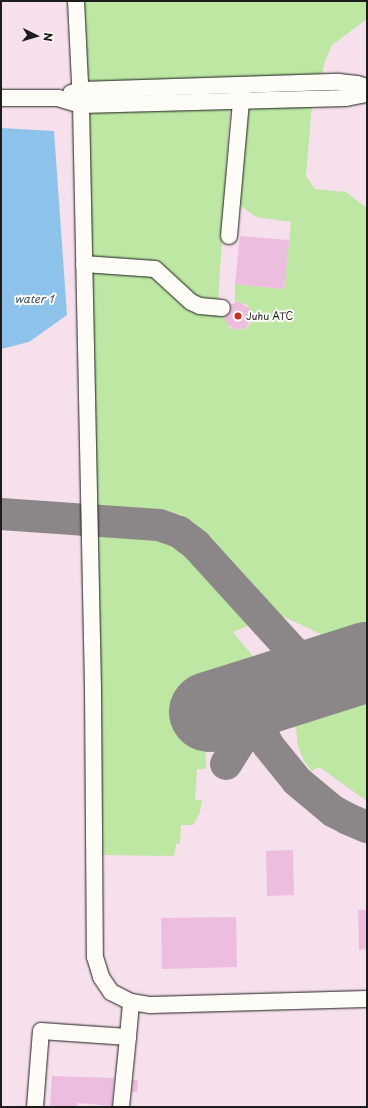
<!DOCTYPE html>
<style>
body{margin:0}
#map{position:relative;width:368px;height:1108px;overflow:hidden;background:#faeff2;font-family:"Playpen Sans",sans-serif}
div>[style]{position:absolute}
.built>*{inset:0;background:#f6e0ec}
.green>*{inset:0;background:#bde7a3}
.water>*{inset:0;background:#8dc3eb}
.taxiway>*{height:32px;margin:-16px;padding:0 16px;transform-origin:16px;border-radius:16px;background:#8b8687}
.runway>*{height:80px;margin:-40px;padding:0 40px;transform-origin:40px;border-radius:40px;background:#8b8687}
.building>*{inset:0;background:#ecbddf}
.roads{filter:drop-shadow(0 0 1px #1c1c1c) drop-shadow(0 0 1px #1c1c1c)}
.minor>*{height:16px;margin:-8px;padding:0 8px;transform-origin:8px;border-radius:8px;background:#fdfcf7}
.dots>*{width:11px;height:11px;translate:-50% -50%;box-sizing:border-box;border:2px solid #fdfcf7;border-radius:50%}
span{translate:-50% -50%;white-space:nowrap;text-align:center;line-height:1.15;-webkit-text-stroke:4px #fdfcf7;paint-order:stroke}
.poi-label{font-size:10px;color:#1c1c1c}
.left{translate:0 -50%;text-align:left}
.water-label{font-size:11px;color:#445664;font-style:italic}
.frame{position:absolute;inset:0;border:2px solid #1c1c1c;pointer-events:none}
.north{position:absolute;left:16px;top:16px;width:40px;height:40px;-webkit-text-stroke:3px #fdfcf7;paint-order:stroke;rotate:95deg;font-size:11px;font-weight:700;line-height:16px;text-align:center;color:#1c1c1c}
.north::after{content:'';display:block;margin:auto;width:14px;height:18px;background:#1c1c1c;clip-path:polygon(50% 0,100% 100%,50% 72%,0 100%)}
</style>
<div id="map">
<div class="built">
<div style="clip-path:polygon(1px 1px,367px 1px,367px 1107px,1px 1107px)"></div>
</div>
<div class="green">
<div style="clip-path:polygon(83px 1px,367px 1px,367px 19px,332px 45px,324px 64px,322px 76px,86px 83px)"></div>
<div style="clip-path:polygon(312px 104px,306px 176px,315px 189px,346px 192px,367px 208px,367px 630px,347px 636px,334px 638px,322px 635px,276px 613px,196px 526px,182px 515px,173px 513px,95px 509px,89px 268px,151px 273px,224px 314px,225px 320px,230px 328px,240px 330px,246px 328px,251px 323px,252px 313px,247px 305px,239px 302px,235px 303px,235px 284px,284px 289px,291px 222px,256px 217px,242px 207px,239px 200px,244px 106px)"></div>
<div style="clip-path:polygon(230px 106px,218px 304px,204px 303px,154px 264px,89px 259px,86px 109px)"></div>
<div style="clip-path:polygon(95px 525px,168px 534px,192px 547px,257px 622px,233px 632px,261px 666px,190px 689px,205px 736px,206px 769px,197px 769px,195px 800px,202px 800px,200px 812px,193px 825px,181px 825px,180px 844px,176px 844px,174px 856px,103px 855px)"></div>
<div style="clip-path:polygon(367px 692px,367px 801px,319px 767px,312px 771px,304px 761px,298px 746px,295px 720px,297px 714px,301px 711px)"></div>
</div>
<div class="water">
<div style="clip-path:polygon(1px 128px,54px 131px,67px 315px,29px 342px,1px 349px)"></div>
</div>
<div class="taxiway">
<div style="left:1px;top:514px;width:158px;rotate:4deg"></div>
<div style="left:159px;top:525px;width:21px;rotate:19deg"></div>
<div style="left:179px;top:532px;width:21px;rotate:37deg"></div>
<div style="left:196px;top:545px;width:180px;rotate:47.7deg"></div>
<div style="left:247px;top:700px;width:50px;rotate:65deg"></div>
<div style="left:268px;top:745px;width:46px;rotate:51.1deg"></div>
<div style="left:297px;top:781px;width:47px;rotate:39.8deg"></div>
<div style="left:333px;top:811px;width:17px;rotate:28deg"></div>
<div style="left:348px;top:819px;width:21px;rotate:23deg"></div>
<div style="left:226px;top:764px;width:31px;rotate:-58deg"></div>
<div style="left:242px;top:738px;width:14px;rotate:-73deg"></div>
<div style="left:246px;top:725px;width:25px;rotate:-88deg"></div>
</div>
<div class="runway">
<div style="left:209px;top:712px;width:166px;rotate:-17.6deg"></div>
</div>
<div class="building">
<div style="clip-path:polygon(240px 236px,289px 240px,284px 289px,235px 284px)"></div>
<div style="clip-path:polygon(239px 302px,249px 308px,252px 318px,246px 328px,235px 330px,227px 324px,224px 317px,230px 313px,231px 304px)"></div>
<div style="clip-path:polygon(293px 850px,294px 895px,267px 896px,266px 851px)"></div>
<div style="clip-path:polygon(358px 910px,367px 910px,367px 949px,359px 950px)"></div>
<div style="clip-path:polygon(236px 917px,237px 967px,162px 969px,161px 918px)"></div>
<div style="clip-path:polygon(52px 1076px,114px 1078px,112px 1106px,78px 1103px,77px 1107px,50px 1107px)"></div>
<div style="clip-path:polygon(133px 1080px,138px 1080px,137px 1092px,132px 1092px)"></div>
</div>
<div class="roads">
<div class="minor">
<div style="left:76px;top:1px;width:104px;rotate:87.2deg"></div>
<div style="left:81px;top:105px;width:583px;rotate:88.82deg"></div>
<div style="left:93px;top:688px;width:269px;rotate:89.6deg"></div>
<div style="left:95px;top:957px;width:21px;rotate:73deg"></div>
<div style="left:101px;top:977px;width:18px;rotate:56deg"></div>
<div style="left:111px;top:992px;width:22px;rotate:27deg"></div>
<div style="left:131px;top:1002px;width:20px;rotate:9deg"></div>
<div style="left:151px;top:1005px;width:216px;rotate:-1.6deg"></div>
<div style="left:71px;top:93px;width:9px;rotate:-18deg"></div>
<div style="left:80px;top:90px;width:259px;rotate:-1.8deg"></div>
<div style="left:339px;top:82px;width:18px;rotate:6deg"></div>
<div style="left:357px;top:84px;width:10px;rotate:17deg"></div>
<div style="left:1px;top:98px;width:57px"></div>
<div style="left:58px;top:98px;width:24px;rotate:17deg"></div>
<div style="left:81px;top:105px;width:265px;rotate:-1.5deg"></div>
<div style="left:346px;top:98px;width:21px;rotate:-11deg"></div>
<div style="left:229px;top:236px;width:147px;rotate:-84.9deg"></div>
<div style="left:84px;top:264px;width:71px;rotate:4deg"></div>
<div style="left:155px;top:269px;width:49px;rotate:42.5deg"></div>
<div style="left:191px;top:302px;width:10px;rotate:24deg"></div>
<div style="left:200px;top:306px;width:22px;rotate:5deg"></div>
<div style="left:128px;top:1037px;width:35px;rotate:-85deg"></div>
<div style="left:35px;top:1107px;width:76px;rotate:-85.5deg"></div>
<div style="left:41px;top:1031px;width:87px;rotate:3.9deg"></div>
<div style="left:128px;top:1037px;width:70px;rotate:95.7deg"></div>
</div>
</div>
<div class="dots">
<div style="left:238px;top:316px;background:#c8321e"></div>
</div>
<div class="poi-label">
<span class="left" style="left:246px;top:316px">Juhu ATC</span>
</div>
<div class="water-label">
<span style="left:34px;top:299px">water 1</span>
</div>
<div class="frame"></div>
<div class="north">N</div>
</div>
